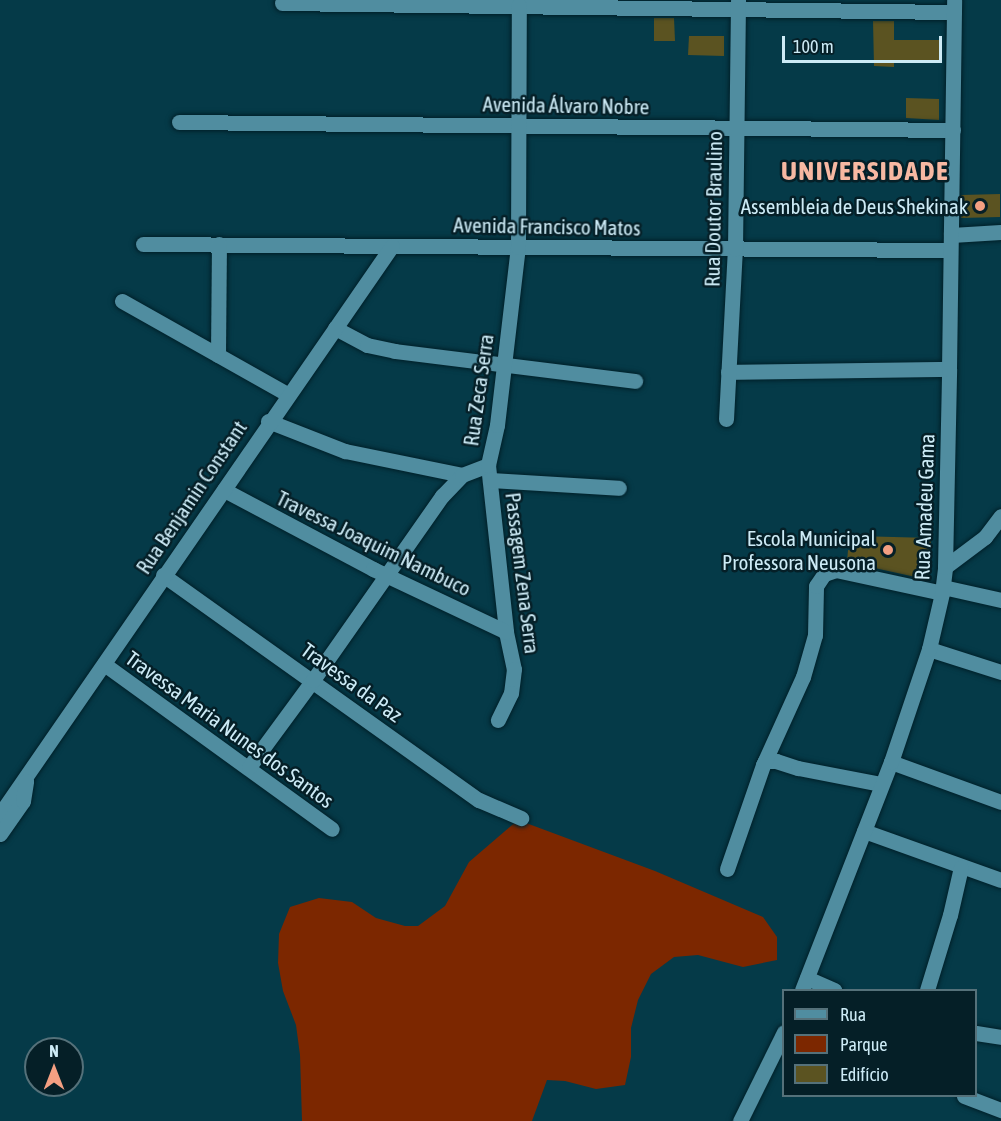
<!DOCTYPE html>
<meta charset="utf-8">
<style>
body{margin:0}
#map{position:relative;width:1001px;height:1121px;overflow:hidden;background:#053a48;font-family:"Asap Condensed",sans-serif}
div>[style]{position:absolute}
.green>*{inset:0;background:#7c2700}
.building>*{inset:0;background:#5b5321}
.roads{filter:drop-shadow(0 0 2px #002029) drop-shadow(0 0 2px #002029)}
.minor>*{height:15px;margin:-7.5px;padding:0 7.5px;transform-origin:7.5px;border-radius:7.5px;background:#508da0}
.dots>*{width:16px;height:16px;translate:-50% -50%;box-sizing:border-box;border:3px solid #051f27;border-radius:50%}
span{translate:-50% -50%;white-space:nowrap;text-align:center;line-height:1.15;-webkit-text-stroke:5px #051f27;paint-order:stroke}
.street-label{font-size:21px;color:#cdebf6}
.poi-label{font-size:21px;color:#cdebf6}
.right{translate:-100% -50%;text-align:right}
.district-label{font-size:27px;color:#f7b8a2;font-weight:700;letter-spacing:1.5px}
.legend{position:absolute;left:782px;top:989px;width:195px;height:108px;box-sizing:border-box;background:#051f27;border:2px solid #55717a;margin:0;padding:8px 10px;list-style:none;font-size:18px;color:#cdebf6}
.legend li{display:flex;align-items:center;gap:12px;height:30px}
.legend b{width:30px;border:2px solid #55717a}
.north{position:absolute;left:24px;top:1037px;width:60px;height:60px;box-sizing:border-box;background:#051f27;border:2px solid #55717a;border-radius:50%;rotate:0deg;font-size:16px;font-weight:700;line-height:24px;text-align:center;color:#cdebf6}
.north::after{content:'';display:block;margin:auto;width:21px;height:27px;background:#f39f82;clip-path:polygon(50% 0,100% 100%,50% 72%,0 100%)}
.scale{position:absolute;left:782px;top:36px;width:160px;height:27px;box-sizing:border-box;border:3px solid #cdebf6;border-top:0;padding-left:8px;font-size:18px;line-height:21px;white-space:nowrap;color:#cdebf6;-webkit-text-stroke:4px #051f27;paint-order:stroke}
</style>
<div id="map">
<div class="green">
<div style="clip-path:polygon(518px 820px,655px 871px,763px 917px,777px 937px,777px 960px,743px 967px,698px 955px,674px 957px,651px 974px,638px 1000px,631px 1028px,631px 1057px,625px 1085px,596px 1089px,565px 1081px,547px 1080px,532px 1121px,302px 1121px,300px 1055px,296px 1025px,283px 991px,278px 963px,279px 934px,290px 907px,319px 898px,352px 902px,376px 918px,405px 926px,418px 926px,445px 906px,469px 862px)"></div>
</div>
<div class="building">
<div style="clip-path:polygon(654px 18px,674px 18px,675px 41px,654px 41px)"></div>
<div style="clip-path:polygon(873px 21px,894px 21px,894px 40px,939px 40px,940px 61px,894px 60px,894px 67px,874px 66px)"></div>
<div style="clip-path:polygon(689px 36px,724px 36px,724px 56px,688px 55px)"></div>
<div style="clip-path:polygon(906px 98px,939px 99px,939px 120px,906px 118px)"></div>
<div style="clip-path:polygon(1000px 194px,1000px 217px,961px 218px,961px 195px)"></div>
<div style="clip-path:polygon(856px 536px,931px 538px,929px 580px,847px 562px,848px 550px,854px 551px)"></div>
</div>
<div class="roads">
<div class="minor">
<div style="left:282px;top:3px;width:672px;rotate:0.77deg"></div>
<div style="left:179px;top:122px;width:774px;rotate:0.59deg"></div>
<div style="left:951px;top:235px;width:50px;rotate:-3.4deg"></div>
<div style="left:143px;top:244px;width:807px;rotate:0.43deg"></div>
<div style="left:122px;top:301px;width:189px;rotate:29.4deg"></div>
<div style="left:335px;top:328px;width:36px;rotate:28deg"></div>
<div style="left:367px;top:345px;width:29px;rotate:12deg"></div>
<div style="left:395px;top:351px;width:242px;rotate:7.1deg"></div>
<div style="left:218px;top:355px;width:111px;rotate:-89.5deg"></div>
<div style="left:728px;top:372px;width:221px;rotate:-0.8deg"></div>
<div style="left:726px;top:419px;width:170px;rotate:-87deg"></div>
<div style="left:735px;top:249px;width:249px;rotate:-89.3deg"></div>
<div style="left:268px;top:421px;width:83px;rotate:21.3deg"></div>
<div style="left:345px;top:451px;width:119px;rotate:11.6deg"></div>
<div style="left:488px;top:465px;width:168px;rotate:83.8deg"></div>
<div style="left:506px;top:632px;width:38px;rotate:78deg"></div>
<div style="left:514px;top:669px;width:24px;rotate:97deg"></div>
<div style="left:511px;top:693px;width:30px;rotate:116deg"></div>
<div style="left:490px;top:480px;width:129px;rotate:3.5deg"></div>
<div style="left:224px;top:490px;width:169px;rotate:27.9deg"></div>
<div style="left:373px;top:569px;width:147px;rotate:25.3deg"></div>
<div style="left:945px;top:567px;width:50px;rotate:-36.9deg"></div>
<div style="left:985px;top:537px;width:26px;rotate:-53deg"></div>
<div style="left:163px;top:575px;width:388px;rotate:35.5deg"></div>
<div style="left:479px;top:800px;width:46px;rotate:23.2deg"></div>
<div style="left:943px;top:587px;width:59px;rotate:12.6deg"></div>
<div style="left:929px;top:649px;width:76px;rotate:17.7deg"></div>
<div style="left:104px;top:664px;width:281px;rotate:35.9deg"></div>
<div style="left:891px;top:762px;width:117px;rotate:20deg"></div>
<div style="left:763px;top:765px;width:4px;rotate:-63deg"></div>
<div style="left:765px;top:761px;width:11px"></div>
<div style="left:776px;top:761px;width:23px;rotate:18deg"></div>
<div style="left:798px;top:768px;width:85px;rotate:10.9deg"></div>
<div style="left:249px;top:767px;width:108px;rotate:-53.7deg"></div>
<div style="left:313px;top:680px;width:225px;rotate:-55deg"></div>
<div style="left:442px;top:496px;width:29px;rotate:-46deg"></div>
<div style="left:462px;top:475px;width:28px;rotate:-21deg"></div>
<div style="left:488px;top:465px;width:41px;rotate:-77.3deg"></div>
<div style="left:497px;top:425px;width:179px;rotate:-83.3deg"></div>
<div style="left:518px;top:247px;width:242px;rotate:-89.8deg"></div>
<div style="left:0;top:814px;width:690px;rotate:-55.39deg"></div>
<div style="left:864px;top:831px;width:145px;rotate:19.7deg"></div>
<div style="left:0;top:834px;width:40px;rotate:-55.1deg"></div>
<div style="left:23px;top:801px;width:20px;rotate:-81deg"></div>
<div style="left:727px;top:869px;width:110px;rotate:-70.9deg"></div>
<div style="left:763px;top:765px;width:97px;rotate:-65.6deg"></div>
<div style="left:803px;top:677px;width:44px;rotate:-74.1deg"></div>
<div style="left:815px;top:635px;width:49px;rotate:-88.8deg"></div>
<div style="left:816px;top:586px;width:14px;rotate:-56deg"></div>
<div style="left:824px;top:574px;width:13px;rotate:-18deg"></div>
<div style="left:836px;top:570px;width:108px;rotate:12.2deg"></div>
<div style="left:807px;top:978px;width:30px;rotate:24deg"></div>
<div style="left:802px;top:990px;width:245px;rotate:-68.7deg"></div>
<div style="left:891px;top:762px;width:119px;rotate:-71.4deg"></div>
<div style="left:929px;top:649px;width:57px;rotate:-76.9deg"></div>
<div style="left:942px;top:593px;width:26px;rotate:-83deg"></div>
<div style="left:945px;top:567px;width:198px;rotate:-88.8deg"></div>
<div style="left:949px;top:369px;width:369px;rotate:-89.2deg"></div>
<div style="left:927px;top:990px;width:78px;rotate:-73deg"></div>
<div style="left:950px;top:915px;width:49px;rotate:-77.1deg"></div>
<div style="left:976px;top:1033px;width:25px;rotate:9deg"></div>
<div style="left:964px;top:1096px;width:40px;rotate:21deg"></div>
<div style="left:740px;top:1121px;width:99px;rotate:-63.7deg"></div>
</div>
</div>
<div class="dots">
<div style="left:980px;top:206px;background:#f39f82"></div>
<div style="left:888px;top:550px;background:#f39f82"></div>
</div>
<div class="street-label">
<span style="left:566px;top:105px;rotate:1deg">Avenida Álvaro Nobre</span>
<span style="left:713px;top:209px;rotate:-89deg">Rua Doutor Braulino</span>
<span style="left:547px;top:226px;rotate:1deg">Avenida Francisco Matos</span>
<span style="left:478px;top:390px;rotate:-82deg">Rua Zeca Serra</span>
<span style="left:191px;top:497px;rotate:-56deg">Rua Benjamin Constant</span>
<span style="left:924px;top:507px;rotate:-88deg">Rua Amadeu Gama</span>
<span style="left:374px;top:543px;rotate:26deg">Travessa Joaquim Nambuco</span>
<span style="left:523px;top:573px;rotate:83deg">Passagem Zena Serra</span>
<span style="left:352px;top:682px;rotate:36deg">Travessa da Paz</span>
<span style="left:230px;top:729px;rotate:36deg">Travessa Maria Nunes dos Santos</span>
</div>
<div class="poi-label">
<span class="right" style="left:968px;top:206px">Assembleia de Deus Shekinak</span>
<span class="right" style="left:876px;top:550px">Escola Municipal<br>Professora Neusona</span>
</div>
<div class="district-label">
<span style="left:865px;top:171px">UNIVERSIDADE</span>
</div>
<ul class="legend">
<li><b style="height:8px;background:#508da0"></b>Rua</li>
<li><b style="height:16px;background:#7c2700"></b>Parque</li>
<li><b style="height:16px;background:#5b5321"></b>Edifício</li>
</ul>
<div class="north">N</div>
<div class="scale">100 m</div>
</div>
